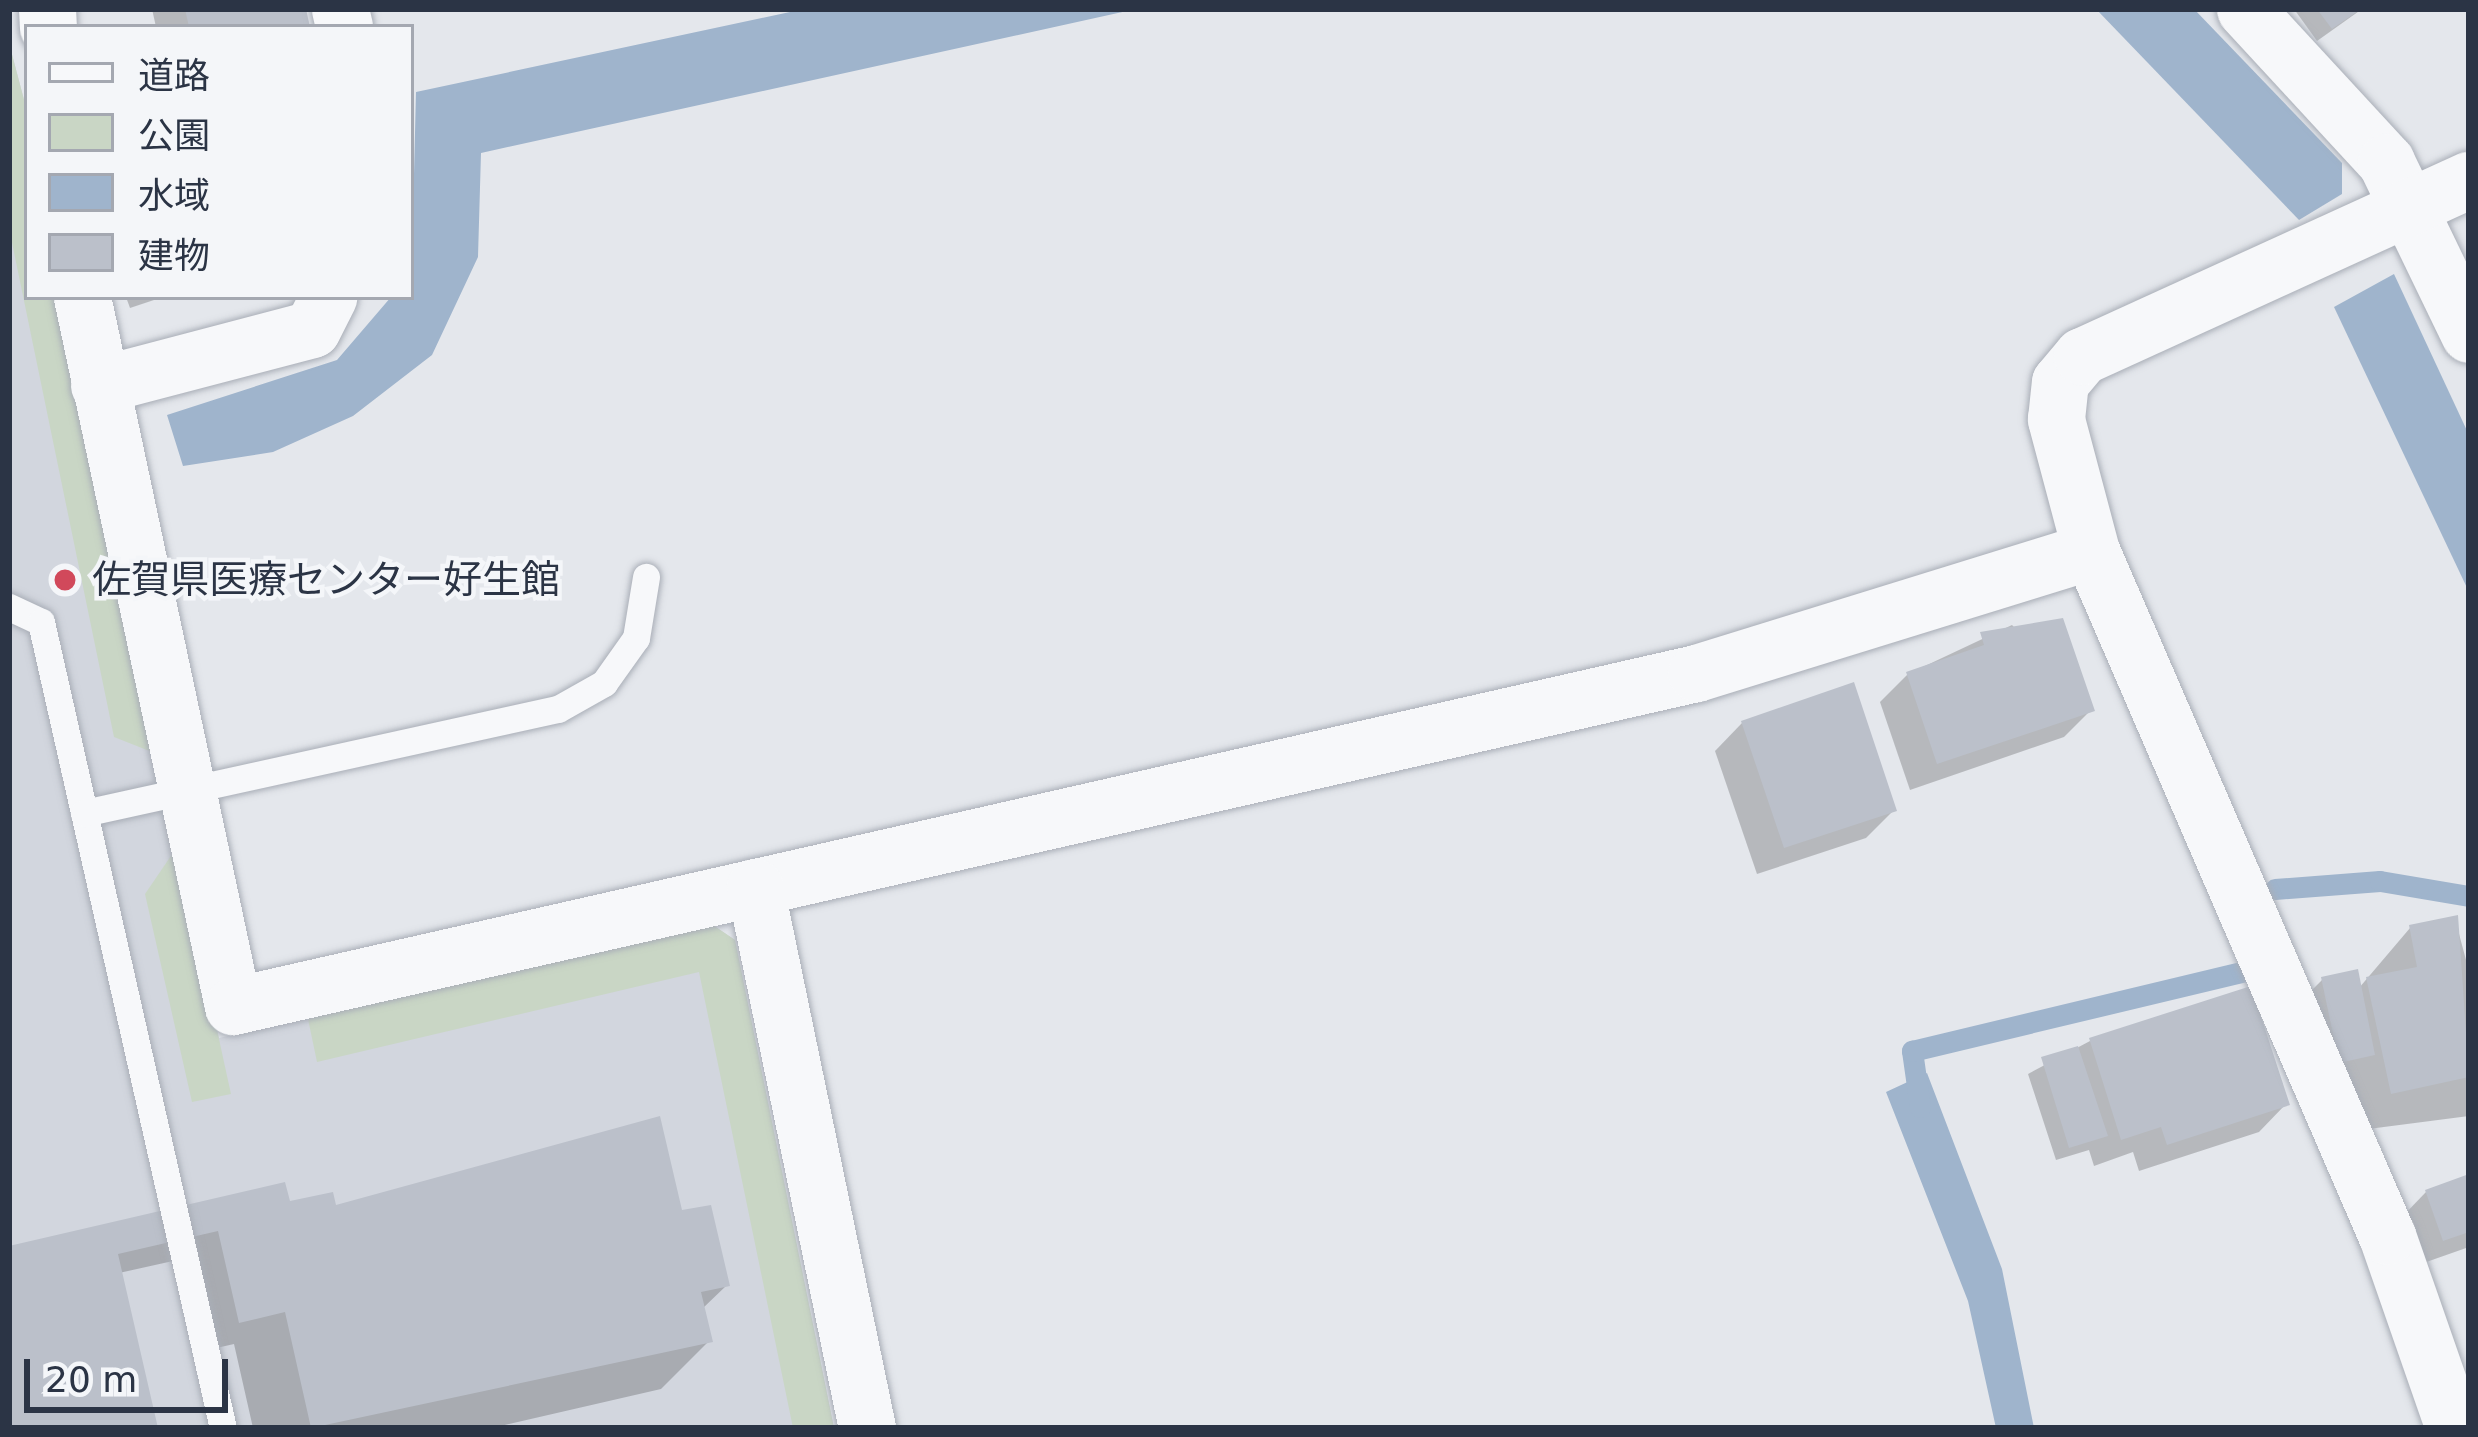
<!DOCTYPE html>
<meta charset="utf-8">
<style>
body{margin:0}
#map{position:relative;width:2478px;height:1437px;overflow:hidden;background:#e4e7ec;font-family:"DejaVu Sans","Noto Sans JP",sans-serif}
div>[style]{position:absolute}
.built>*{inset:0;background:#d2d6de}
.green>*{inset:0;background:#c9d6c5}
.water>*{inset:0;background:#9fb4cc}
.shadow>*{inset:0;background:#0003}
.stream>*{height:21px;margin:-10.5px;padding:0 10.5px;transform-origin:10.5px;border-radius:10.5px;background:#9fb4cc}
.building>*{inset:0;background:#bbc0ca}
.roads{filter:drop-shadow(0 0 3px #a9aeb7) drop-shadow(0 0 3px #a9aeb7)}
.lane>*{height:27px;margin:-13.5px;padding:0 13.5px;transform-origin:13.5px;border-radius:13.5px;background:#f7f8fa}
.street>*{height:57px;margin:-28.5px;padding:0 28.5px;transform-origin:28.5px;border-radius:28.5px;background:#f7f8fa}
.dots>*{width:33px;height:33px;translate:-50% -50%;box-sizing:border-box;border:6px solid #f4f6f9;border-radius:50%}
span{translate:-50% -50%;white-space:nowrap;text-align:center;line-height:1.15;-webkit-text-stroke:9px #f4f6f9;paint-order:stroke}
.poi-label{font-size:39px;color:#2b3445}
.left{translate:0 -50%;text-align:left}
.frame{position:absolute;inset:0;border:12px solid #2b3445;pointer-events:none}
.legend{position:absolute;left:24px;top:24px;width:390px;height:276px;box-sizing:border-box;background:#f4f6f9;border:3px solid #a4a8b1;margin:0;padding:15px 21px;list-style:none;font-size:36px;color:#2b3445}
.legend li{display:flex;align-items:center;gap:24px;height:60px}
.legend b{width:60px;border:3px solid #a4a8b1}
.scale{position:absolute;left:24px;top:1359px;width:204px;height:54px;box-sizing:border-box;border:6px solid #2b3445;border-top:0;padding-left:15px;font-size:36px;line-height:42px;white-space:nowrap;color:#2b3445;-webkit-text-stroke:9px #f4f6f9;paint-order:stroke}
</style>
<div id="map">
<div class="built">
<div style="clip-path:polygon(9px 43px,27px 111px,27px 297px,157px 754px,219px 1038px,710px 923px,735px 940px,834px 1428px,9px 1428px)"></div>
</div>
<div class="green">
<div style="clip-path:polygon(9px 43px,27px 111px,27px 297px,64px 297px,157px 754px,114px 737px,9px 228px)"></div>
<div style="clip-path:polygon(177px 847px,231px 1094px,192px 1102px,145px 894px)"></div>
<div style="clip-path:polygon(710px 923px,735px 940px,834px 1428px,793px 1428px,699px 972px,317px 1062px,308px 1019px)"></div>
</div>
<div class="water">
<div style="clip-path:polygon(804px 9px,1136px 9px,481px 153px,478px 257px,432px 355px,353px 416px,273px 452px,183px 466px,167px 415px,337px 360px,391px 297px,411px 297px,416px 92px)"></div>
<div style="clip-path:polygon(2096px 9px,2194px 9px,2342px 163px,2342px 194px,2299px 220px)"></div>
<div style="clip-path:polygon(2394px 274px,2469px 435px,2469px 592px,2334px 307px)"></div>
<div style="clip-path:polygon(1927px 1073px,2002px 1269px,2034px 1428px,1996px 1428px,1968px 1301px,1886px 1092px)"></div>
</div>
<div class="shadow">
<div style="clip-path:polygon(152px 9px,303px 9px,307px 27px,156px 27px)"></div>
<div style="clip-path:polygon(2294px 9px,2362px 9px,2317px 41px)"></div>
<div style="clip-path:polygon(126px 297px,163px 297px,130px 308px)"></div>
<div style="clip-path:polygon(2012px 625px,2091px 710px,2064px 737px,1910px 790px,1880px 702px,1908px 674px)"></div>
<div style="clip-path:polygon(1742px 723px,1894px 810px,1866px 838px,1757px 874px,1715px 751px)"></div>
<div style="clip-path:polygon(2455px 919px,2469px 971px,2469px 1116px,2353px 1131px,2308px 994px,2322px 980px,2359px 988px,2410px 928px)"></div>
<div style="clip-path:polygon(2090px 1041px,2286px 1104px,2259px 1132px,2139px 1171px,2133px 1152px,2094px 1166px,2089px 1150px,2056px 1160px,2028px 1074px)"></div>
<div style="clip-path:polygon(658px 1120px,680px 1214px,727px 1285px,702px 1309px,709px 1341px,661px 1389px,492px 1428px,253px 1428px,234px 1344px,212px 1349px,191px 1257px,119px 1273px,155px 1428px,9px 1428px,9px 1249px,280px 1207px,334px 1209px)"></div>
<div style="clip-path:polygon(2469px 1177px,2469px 1247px,2415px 1266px,2399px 1220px,2426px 1192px)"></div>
</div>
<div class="stream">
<div style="left:2275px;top:889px;width:105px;rotate:-4.4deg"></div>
<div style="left:2380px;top:881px;width:90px;rotate:9.6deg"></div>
<div style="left:1920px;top:1107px;width:57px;rotate:-98.1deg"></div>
<div style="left:1912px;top:1051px;width:343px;rotate:-13.5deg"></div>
</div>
<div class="building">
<div style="clip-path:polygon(185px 9px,306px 9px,310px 27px,189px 27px)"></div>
<div style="clip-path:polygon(2317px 9px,2361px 9px,2332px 29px)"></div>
<div style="clip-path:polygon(2063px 618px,2095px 711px,1937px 764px,1906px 672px,1984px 645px,1980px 632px)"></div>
<div style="clip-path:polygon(1854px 682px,1897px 811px,1784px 848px,1741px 721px)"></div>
<div style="clip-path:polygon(2458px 915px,2469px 1077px,2391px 1094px,2366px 977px,2417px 967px,2409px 925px)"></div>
<div style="clip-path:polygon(2358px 969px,2375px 1055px,2339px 1063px,2321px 977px)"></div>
<div style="clip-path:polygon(2251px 986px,2290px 1105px,2167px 1145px,2161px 1127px,2121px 1140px,2089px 1038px)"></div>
<div style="clip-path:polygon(2078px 1046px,2108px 1136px,2069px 1148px,2041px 1057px)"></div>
<div style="clip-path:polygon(660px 1116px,682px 1210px,711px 1205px,730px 1286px,701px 1292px,713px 1342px,311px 1428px,285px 1312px,239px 1323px,218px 1231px,118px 1254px,158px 1428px,9px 1428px,9px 1246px,285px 1182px,290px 1201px,333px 1192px,336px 1205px)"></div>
<div style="clip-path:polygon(2469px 1174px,2469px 1232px,2443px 1241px,2425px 1190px)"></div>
</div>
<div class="roads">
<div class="lane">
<div style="left:9px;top:607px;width:35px;rotate:25deg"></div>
<div style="left:41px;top:622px;width:826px;rotate:77.28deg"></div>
<div style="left:84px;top:813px;width:485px;rotate:-12.4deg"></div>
<div style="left:558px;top:709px;width:53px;rotate:-29.5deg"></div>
<div style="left:604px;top:683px;width:55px;rotate:-54.6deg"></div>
<div style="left:636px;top:638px;width:62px;rotate:-80.7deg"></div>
</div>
<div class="street">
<div style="left:47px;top:9px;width:18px;rotate:87deg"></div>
<div style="left:340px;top:9px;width:18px;rotate:77deg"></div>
<div style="left:2245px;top:9px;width:208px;rotate:47.3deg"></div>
<div style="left:2386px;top:162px;width:191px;rotate:64.2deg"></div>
<div style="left:82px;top:297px;width:725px;rotate:77.98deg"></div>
<div style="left:233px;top:1006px;width:1500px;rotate:-12.82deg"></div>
<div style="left:1696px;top:673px;width:413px;rotate:-17.2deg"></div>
<div style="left:99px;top:385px;width:220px;rotate:-14.7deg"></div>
<div style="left:312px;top:329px;width:36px;rotate:-63deg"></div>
<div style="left:755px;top:887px;width:552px;rotate:78.3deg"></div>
<div style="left:2454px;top:1428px;width:203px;rotate:-109.2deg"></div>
<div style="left:2387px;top:1236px;width:746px;rotate:-113.37deg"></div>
<div style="left:2091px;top:551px;width:137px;rotate:-104.9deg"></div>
<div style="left:2056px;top:419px;width:37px;rotate:-84deg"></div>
<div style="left:2060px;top:382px;width:34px;rotate:-50deg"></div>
<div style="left:2082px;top:356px;width:425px;rotate:-24.5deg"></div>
</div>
</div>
<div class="dots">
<div style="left:65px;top:580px;background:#d1495b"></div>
</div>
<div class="poi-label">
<span class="left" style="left:92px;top:580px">佐賀県医療センター好生館</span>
</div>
<div class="frame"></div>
<ul class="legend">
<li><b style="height:15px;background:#f7f8fa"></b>道路</li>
<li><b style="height:33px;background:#c9d6c5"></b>公園</li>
<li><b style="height:33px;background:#9fb4cc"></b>水域</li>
<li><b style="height:33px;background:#bbc0ca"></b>建物</li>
</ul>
<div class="scale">20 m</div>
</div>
